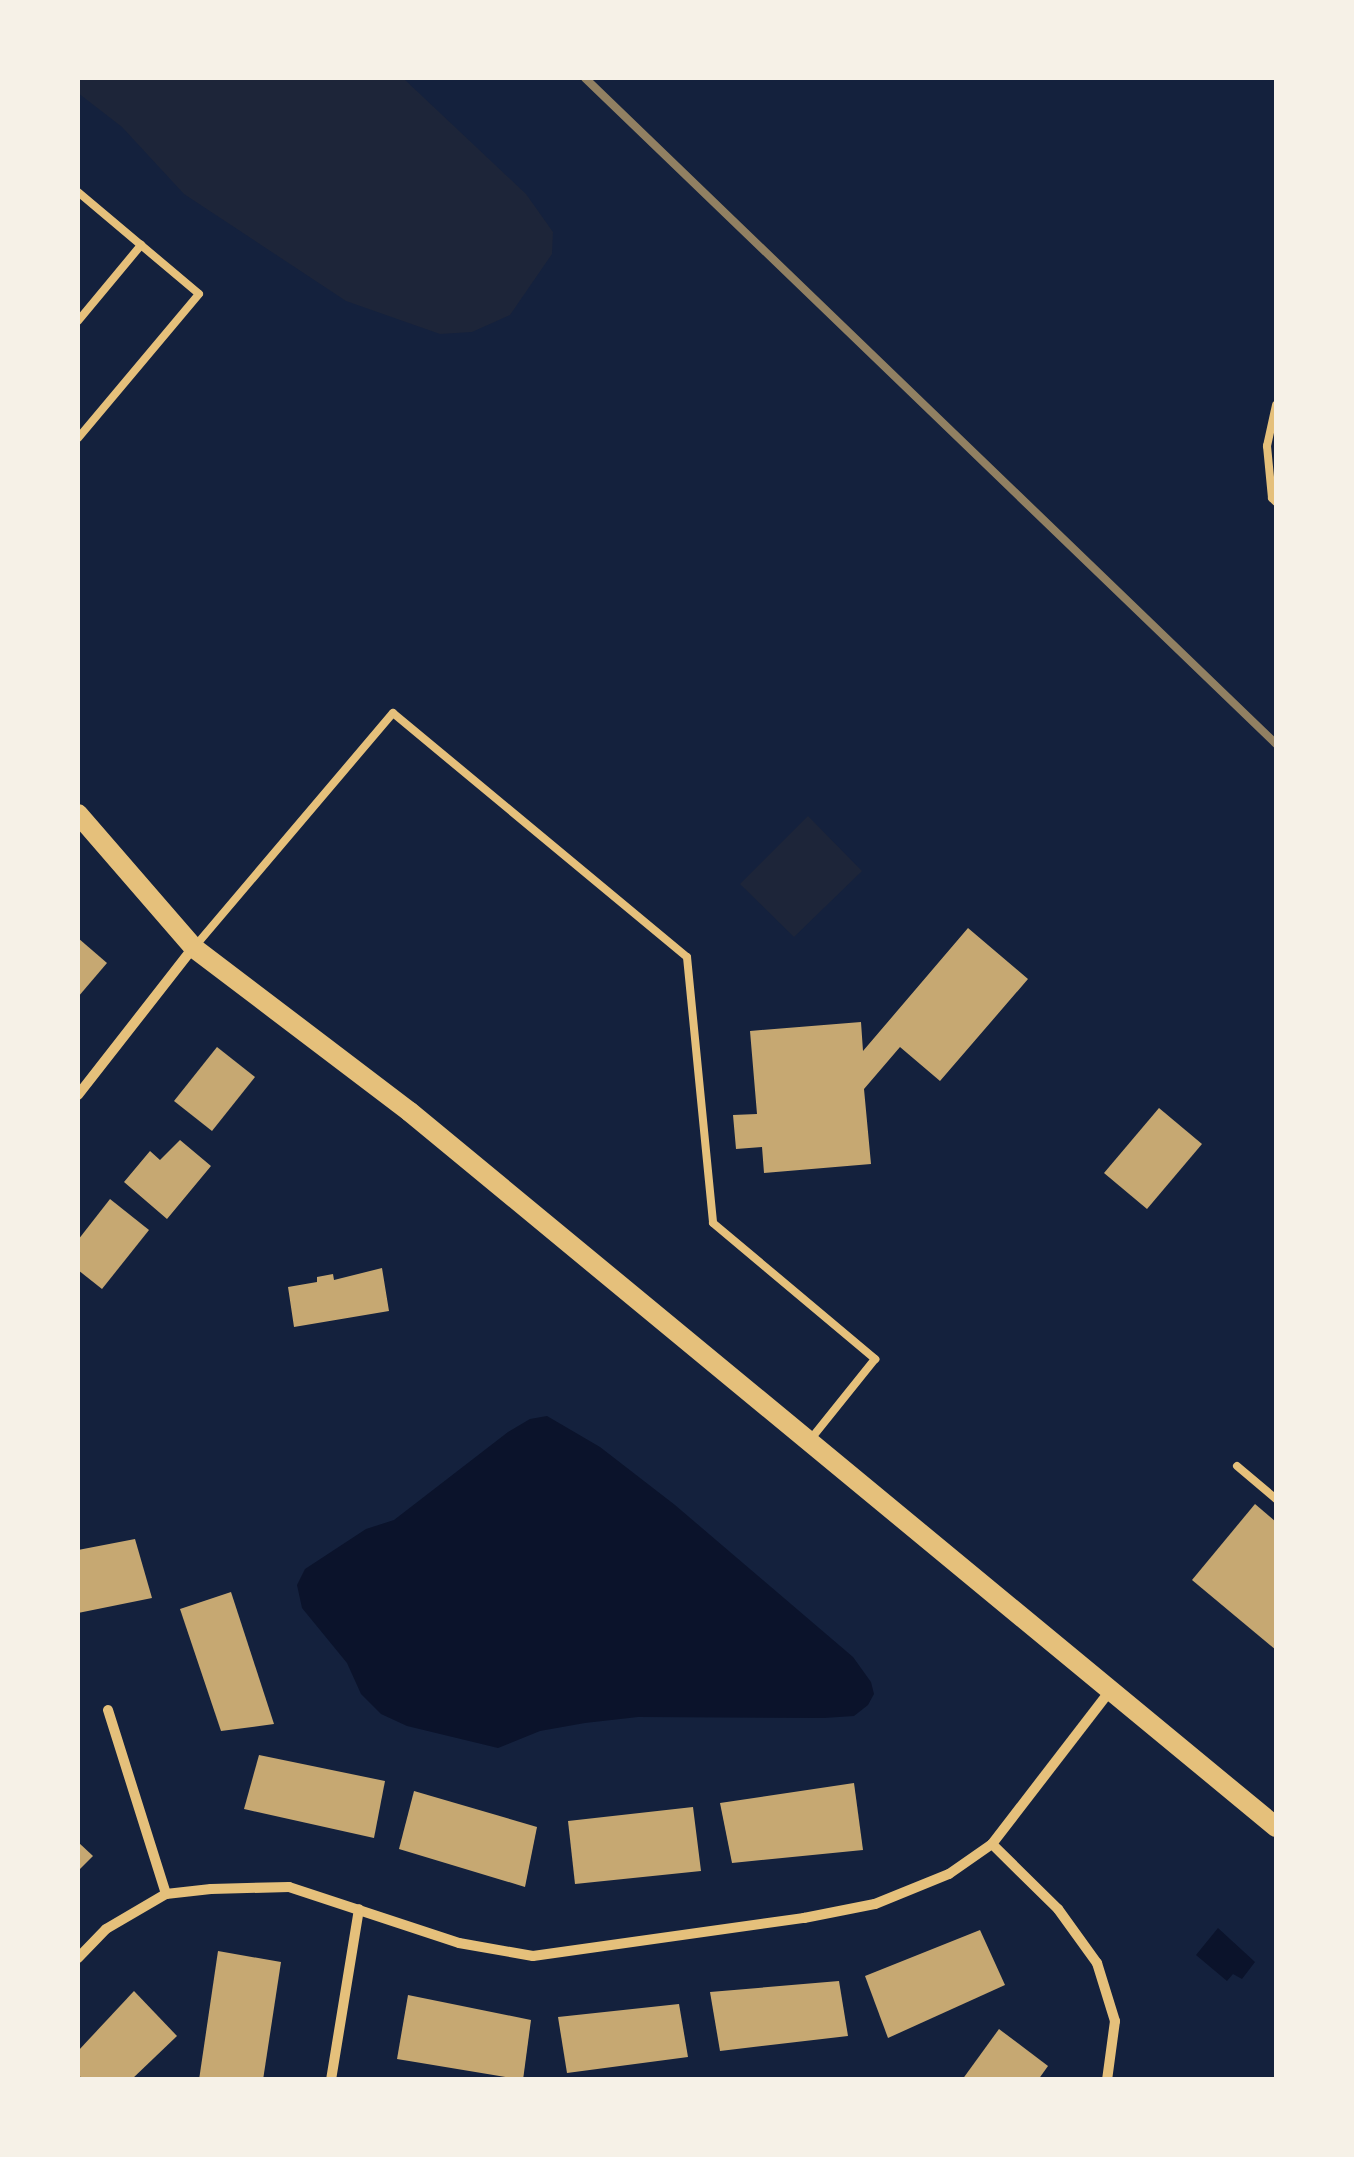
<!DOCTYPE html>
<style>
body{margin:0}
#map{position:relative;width:1354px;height:2157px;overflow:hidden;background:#14213d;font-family:"Sofia Sans Condensed",sans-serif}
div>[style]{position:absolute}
.green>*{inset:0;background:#1d2539}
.water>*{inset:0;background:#0b132b}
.building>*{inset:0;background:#c6a872}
.service>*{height:8px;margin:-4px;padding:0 4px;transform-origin:4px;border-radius:4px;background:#e5c07b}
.minor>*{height:10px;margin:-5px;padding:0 5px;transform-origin:5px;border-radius:5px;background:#e5c07b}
.secondary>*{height:20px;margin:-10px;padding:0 10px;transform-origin:10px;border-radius:10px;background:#e5c07b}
.rail>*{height:8px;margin:-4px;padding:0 4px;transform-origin:4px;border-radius:4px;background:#918062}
span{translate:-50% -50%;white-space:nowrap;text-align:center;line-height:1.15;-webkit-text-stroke:8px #f6f1e7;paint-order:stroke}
.frame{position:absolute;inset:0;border:80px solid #f6f1e7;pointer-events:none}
</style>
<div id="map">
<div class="green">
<div style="clip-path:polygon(78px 78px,403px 78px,526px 194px,553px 232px,552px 254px,510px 315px,472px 332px,440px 334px,346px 301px,184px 194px,122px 127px,78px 93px)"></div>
<div style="clip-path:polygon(808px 816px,862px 871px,794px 937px,740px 884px)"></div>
</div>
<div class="water">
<div style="clip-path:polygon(547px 1416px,600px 1447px,675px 1505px,853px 1657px,871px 1682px,874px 1694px,868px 1705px,854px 1716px,824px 1718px,638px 1717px,585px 1723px,540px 1731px,498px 1748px,407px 1726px,381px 1714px,361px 1694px,347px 1663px,302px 1608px,297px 1585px,305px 1569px,366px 1529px,394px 1520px,508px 1432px,530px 1419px)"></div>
<div style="clip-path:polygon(1218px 1928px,1255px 1962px,1242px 1979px,1233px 1974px,1227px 1981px,1196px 1955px)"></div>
</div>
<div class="building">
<div style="clip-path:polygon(968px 928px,1028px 979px,940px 1081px,900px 1047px,864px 1089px,871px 1164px,764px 1173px,762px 1147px,736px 1149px,733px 1115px,757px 1114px,750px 1031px,861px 1022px,863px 1051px)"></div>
<div style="clip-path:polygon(78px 938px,107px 963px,78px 997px)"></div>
<div style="clip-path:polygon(217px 1047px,255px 1077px,212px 1131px,174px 1101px)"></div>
<div style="clip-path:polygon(1159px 1108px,1202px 1144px,1147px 1209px,1104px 1173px)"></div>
<div style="clip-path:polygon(180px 1140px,211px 1166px,167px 1219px,124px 1182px,150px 1151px,160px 1160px)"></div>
<div style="clip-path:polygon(110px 1199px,149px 1230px,102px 1289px,78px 1270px,78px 1240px)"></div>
<div style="clip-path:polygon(382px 1268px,389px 1311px,294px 1327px,288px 1287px,317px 1282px,317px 1277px,333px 1274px,334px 1280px)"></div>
<div style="clip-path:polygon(1255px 1504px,1276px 1522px,1276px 1650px,1192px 1580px)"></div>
<div style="clip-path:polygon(135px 1539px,152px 1598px,78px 1613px,78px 1550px)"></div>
<div style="clip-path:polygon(231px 1592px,274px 1724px,221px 1731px,180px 1609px)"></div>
<div style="clip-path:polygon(259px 1755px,385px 1781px,374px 1838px,244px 1809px)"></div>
<div style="clip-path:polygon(854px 1783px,863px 1850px,732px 1863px,720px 1803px)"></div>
<div style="clip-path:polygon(414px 1791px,537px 1827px,525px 1887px,399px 1849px)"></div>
<div style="clip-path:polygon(693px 1807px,701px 1871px,575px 1884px,568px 1821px)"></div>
<div style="clip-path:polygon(78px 1842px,93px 1856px,78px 1871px)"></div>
<div style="clip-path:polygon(980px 1930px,1005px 1985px,888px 2038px,865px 1976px)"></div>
<div style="clip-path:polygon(218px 1951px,281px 1962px,263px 2080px,199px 2080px)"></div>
<div style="clip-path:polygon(839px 1981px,848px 2036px,720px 2051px,710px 1992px)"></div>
<div style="clip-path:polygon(134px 1991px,177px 2036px,131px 2080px,83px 2080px,78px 2074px,78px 2051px)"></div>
<div style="clip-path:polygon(408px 1995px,531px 2020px,523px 2080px,397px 2059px)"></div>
<div style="clip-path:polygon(679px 2004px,688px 2057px,567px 2073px,558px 2017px)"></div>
<div style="clip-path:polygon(999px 2029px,1048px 2066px,1038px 2080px,962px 2080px)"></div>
</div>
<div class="service">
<div style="left:78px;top:192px;width:158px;rotate:40.1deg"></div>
<div style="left:199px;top:294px;width:188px;rotate:130deg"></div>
<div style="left:78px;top:321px;width:99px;rotate:-50.3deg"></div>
<div style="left:1276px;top:405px;width:42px;rotate:102.4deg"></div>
<div style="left:1267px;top:446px;width:52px;rotate:84.5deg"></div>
<div style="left:1272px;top:498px;width:6px;rotate:45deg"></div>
<div style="left:197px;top:944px;width:303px;rotate:-49.7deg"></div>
<div style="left:393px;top:713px;width:382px;rotate:39.7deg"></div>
<div style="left:687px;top:957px;width:267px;rotate:84.4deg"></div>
<div style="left:713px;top:1223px;width:212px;rotate:40deg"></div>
<div style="left:875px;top:1359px;width:102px;rotate:128.7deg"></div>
<div style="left:1237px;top:1466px;width:51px;rotate:40.2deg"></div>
</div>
<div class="minor">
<div style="left:78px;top:1095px;width:187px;rotate:-52deg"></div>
<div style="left:108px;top:1710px;width:193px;rotate:72.5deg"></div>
<div style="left:992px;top:1844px;width:93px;rotate:44.6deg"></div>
<div style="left:1058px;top:1909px;width:67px;rotate:54.2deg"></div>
<div style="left:1097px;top:1963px;width:61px;rotate:72.8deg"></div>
<div style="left:1115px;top:2021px;width:60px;rotate:97.7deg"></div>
<div style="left:78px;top:1958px;width:40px;rotate:-46deg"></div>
<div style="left:106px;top:1929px;width:69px;rotate:-30.3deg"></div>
<div style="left:166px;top:1894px;width:45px;rotate:-6.3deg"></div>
<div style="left:211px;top:1889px;width:78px;rotate:-1.5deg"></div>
<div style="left:289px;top:1887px;width:179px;rotate:18.2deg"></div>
<div style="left:459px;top:1943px;width:75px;rotate:10deg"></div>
<div style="left:533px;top:1956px;width:274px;rotate:-8deg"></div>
<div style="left:804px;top:1918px;width:72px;rotate:-11.2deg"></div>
<div style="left:875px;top:1904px;width:80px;rotate:-22.1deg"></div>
<div style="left:949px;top:1874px;width:52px;rotate:-34.9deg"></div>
<div style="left:992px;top:1844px;width:192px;rotate:-52.4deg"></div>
<div style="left:331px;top:2080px;width:173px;rotate:-80.7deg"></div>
</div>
<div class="secondary">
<div style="left:78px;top:814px;width:177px;rotate:49.1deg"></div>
<div style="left:194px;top:948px;width:271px;rotate:37.2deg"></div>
<div style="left:410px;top:1112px;width:1123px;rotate:39.54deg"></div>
</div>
<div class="rail">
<div style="left:585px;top:78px;width:960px;rotate:43.94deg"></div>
</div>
<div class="frame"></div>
</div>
